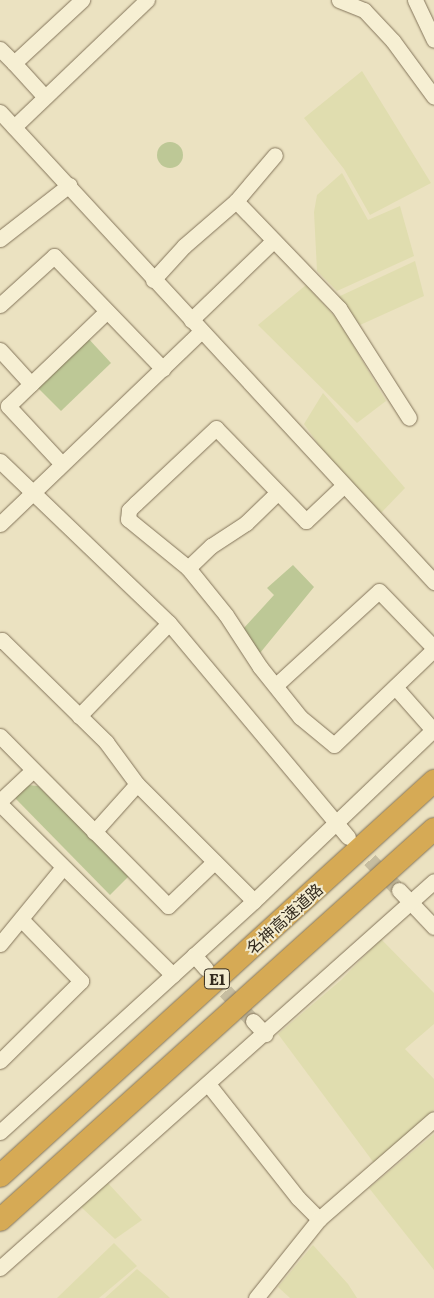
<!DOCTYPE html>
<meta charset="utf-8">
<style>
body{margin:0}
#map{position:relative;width:434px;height:1298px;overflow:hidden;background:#ebe2c1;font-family:Literata,"Noto Sans JP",serif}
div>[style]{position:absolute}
.farmland>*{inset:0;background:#e0ddaf}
.green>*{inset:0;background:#bdc896}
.round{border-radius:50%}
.minor-tunnel>*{height:15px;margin-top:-7.5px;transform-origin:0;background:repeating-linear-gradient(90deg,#c6bda0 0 15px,transparent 0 23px)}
.roads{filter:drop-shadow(0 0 1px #83745a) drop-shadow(0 0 1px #83745a)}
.minor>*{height:15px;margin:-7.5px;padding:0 7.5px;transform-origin:7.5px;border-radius:7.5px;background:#f6efd3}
.highway>*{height:22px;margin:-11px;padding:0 11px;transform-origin:11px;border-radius:11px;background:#d6aa55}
span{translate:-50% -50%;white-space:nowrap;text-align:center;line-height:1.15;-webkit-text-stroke:4px #f3ecd0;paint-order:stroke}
.shield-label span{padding:1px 4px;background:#f3ecd0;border:1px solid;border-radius:4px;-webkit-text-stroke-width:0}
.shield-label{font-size:15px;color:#332a1d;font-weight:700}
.street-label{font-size:16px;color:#332a1d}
</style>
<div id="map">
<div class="farmland">
<div style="clip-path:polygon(362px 71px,431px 183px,370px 215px,344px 169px,304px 118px)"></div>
<div style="clip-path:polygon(342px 173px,368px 220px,400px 206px,414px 256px,337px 291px,317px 271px,314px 212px,317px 195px)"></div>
<div style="clip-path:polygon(415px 261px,424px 296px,360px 325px,338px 297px)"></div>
<div style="clip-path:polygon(306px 285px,339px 321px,386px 401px,357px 423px,258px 325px)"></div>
<div style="clip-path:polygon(323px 393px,405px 488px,381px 513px,333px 465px,304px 424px)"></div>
<div style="clip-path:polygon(381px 939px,434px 993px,434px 1024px,405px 1049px,434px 1079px,434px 1110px,374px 1163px,278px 1034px,341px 980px)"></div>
<div style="clip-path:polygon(434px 1134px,434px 1270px,369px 1188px)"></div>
<div style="clip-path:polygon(107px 1182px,142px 1220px,115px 1239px,80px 1206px)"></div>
<div style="clip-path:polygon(114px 1243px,137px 1266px,99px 1298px,57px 1298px)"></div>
<div style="clip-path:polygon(313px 1245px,348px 1284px,357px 1298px,290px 1298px,278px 1287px)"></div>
<div style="clip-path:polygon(137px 1269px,149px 1279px,170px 1298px,105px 1298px)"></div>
</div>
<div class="green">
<div class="round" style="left:157px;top:142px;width:26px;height:26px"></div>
<div style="clip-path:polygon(86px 336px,111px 363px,61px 411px,35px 385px)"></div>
<div style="clip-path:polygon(293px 565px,314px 587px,260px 653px,243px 629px,274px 595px,267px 588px)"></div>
<div style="clip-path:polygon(28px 785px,38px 786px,130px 875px,110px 895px,15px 798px)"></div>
</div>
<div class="minor-tunnel">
<div style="left:354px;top:843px;width:65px;rotate:46.2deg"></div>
<div style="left:210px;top:974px;width:64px;rotate:47.5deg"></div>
</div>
<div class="roads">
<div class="minor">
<div style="left:339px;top:0;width:27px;rotate:22deg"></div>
<div style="left:364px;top:10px;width:42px;rotate:46.9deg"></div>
<div style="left:393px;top:41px;width:69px;rotate:53.8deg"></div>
<div style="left:415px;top:0;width:44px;rotate:64.6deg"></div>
<div style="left:0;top:49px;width:20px;rotate:45deg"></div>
<div style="left:44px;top:96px;width:45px;rotate:-132.3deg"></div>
<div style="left:14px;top:63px;width:93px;rotate:-42.8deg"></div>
<div style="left:0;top:112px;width:640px;rotate:47.28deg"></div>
<div style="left:14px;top:127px;width:184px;rotate:-43.7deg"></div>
<div style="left:236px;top:201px;width:149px;rotate:46.1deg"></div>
<div style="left:339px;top:308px;width:130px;rotate:57.5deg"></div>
<div style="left:0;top:239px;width:88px;rotate:-38deg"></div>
<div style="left:153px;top:280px;width:46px;rotate:-47.6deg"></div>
<div style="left:184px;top:246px;width:69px;rotate:-40.9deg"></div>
<div style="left:236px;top:201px;width:60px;rotate:-49.7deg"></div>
<div style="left:0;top:305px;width:73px;rotate:-42.2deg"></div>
<div style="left:54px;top:256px;width:157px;rotate:46deg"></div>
<div style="left:191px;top:320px;width:114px;rotate:-43.9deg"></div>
<div style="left:0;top:350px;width:46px;rotate:47.6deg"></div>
<div style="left:0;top:461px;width:234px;rotate:43.8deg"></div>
<div style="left:169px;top:623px;width:279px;rotate:50.1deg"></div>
<div style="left:61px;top:463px;width:78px;rotate:-132.9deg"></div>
<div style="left:8px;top:406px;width:137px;rotate:-43.8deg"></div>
<div style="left:343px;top:486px;width:51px;rotate:136.6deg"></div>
<div style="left:306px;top:521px;width:129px;rotate:-134.1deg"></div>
<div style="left:216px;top:428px;width:110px;rotate:136.8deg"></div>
<div style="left:136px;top:503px;width:10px;rotate:135deg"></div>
<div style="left:129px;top:510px;width:9px;rotate:96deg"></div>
<div style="left:128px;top:519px;width:77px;rotate:39.2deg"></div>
<div style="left:188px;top:568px;width:60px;rotate:51deg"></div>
<div style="left:226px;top:615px;width:62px;rotate:56.8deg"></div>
<div style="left:260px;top:667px;width:64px;rotate:51.3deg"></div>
<div style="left:300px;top:717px;width:44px;rotate:39.5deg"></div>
<div style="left:334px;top:745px;width:139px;rotate:-43.8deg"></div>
<div style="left:0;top:524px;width:279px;rotate:-43.8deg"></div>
<div style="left:188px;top:568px;width:32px;rotate:-44deg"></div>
<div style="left:211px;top:546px;width:42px;rotate:-33.3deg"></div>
<div style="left:246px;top:523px;width:43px;rotate:-44.1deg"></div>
<div style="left:0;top:641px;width:2px;rotate:-27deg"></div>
<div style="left:2px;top:640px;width:146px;rotate:44.4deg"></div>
<div style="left:106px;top:742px;width:52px;rotate:53.6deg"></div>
<div style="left:137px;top:784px;width:165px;rotate:45deg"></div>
<div style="left:276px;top:685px;width:139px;rotate:-42.4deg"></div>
<div style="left:379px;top:591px;width:79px;rotate:46deg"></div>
<div style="left:396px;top:688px;width:56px;rotate:48.6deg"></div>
<div style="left:79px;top:716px;width:129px;rotate:-45.9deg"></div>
<div style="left:0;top:736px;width:239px;rotate:45.3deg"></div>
<div style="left:168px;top:906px;width:64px;rotate:-43.7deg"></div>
<div style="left:0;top:801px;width:45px;rotate:-43.2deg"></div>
<div style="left:0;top:804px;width:243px;rotate:44.7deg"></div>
<div style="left:94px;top:832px;width:64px;rotate:-48.1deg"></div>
<div style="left:399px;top:890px;width:51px;rotate:46.6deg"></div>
<div style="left:0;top:944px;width:99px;rotate:-50.7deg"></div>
<div style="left:194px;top:955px;width:18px;rotate:49deg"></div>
<div style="left:253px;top:1021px;width:18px;rotate:47deg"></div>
<div style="left:0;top:1061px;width:114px;rotate:-44.6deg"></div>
<div style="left:81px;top:981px;width:86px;rotate:-134.1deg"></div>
<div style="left:208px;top:1084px;width:145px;rotate:51.7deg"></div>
<div style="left:298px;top:1198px;width:30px;rotate:45deg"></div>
<div style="left:0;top:1132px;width:343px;rotate:-42.3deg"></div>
<div style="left:254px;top:901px;width:249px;rotate:-43.7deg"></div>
<div style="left:0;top:1268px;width:581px;rotate:-41.72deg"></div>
<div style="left:256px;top:1298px;width:101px;rotate:-51.4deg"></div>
<div style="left:319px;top:1219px;width:152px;rotate:-41deg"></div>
</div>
<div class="highway">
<div style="left:0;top:1176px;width:587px;rotate:-42.31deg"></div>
<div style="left:0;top:1220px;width:584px;rotate:-42.02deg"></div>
</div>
</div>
<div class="shield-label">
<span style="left:217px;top:979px">E1</span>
</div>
<div class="street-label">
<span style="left:284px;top:918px;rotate:-42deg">名神高速道路</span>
</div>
</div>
